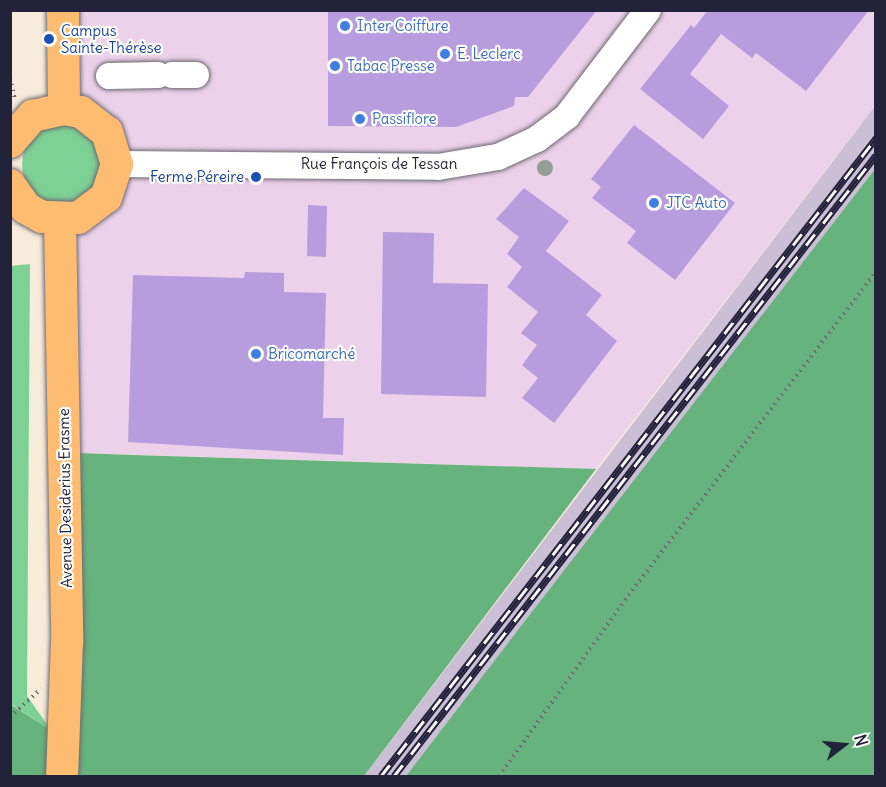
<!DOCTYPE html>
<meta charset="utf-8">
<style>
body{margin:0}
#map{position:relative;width:886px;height:787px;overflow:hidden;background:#f7ecda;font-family:Delius,sans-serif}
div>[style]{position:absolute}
.built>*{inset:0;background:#ecd1ea}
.industrial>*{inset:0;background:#cbbfd5}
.green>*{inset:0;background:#7dd194}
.round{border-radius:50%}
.forest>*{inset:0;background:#66b37e}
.building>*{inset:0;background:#b89dde}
.path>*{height:4px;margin-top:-2px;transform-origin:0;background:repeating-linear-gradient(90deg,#6d6973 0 1.5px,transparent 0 6px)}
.roads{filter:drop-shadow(0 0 2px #6d6973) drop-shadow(0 0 2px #6d6973)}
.minor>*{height:26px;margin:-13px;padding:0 13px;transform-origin:13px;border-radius:13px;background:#fff}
.major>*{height:32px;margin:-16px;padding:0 16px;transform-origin:16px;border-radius:16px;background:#febc70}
.rail>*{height:7px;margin-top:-3.5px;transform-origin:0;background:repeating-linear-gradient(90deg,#fdfcf7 0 14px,#22223b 0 28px);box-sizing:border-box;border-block:2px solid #22223b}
.trees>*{width:16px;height:16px;margin:-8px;border-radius:50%;background:#939e94}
.dots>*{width:16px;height:16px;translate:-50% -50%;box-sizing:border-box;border:3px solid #fdfcf7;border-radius:50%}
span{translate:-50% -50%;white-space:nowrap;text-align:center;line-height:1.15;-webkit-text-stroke:4.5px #fdfcf7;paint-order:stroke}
.shop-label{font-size:15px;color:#366cbe}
.left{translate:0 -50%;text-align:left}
.transit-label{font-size:15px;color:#164399}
.right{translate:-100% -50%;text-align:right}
.street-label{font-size:15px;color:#22223b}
.frame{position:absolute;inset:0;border:12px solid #22223b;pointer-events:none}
.north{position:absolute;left:814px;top:715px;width:60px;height:60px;-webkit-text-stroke:4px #fdfcf7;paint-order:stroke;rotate:74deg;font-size:16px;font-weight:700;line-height:24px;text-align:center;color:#22223b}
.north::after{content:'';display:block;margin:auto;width:21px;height:27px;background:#22223b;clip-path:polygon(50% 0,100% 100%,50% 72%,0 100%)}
</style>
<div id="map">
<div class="built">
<div style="clip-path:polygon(71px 11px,875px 11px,875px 106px,596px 469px,78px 453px)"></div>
</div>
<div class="industrial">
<div style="clip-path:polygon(875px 106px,875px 169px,406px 776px,364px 776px)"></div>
</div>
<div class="green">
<div class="round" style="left:22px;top:124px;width:80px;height:80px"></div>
<div style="clip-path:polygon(30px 264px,27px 696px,51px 730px,11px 704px,10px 266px)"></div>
</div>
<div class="forest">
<div style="clip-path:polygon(875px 169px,875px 776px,406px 776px,528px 617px)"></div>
<div style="clip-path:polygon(78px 453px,133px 455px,596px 469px,364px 776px,72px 776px)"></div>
<div style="clip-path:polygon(10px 704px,51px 730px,48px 776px,11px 776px)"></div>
</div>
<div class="building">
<div style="clip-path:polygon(328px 10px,597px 10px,528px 97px,515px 97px,514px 106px,456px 127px,328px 126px)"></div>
<div style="clip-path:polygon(708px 10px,869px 10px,806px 91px,756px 53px,752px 58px,721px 34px,690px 74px,729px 106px,703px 139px,640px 89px,691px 25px,694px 28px)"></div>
<div style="clip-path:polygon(634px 125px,735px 203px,675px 280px,627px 243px,636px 231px,592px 198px,601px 187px,591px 179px)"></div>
<div style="clip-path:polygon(524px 188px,569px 221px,546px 251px,602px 295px,586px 315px,617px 341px,554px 423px,522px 398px,538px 378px,522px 365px,537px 345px,521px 333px,538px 312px,507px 287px,522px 267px,507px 254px,519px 237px,496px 219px)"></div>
<div style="clip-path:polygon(308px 205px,327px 206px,326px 257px,307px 256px)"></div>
<div style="clip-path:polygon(383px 232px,434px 233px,433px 283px,488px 284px,486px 397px,381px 394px)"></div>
<div style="clip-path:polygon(245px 272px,284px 273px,284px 292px,326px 293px,323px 418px,344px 418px,343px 455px,128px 442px,133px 275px,244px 278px)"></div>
</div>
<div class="path">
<div style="left:10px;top:78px;width:22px;rotate:77deg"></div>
<div style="left:10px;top:717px;width:42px;rotate:-42.1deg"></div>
<div style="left:499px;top:776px;width:216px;rotate:-54.4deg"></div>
<div style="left:625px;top:600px;width:413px;rotate:-52.6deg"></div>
</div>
<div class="roads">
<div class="minor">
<div style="left:172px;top:75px;width:24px"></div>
<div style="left:109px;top:76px;width:49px;rotate:-1.2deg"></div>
<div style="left:117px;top:164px;width:321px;rotate:0.5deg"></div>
<div style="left:438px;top:167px;width:61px;rotate:-9.5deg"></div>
<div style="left:498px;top:157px;width:43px;rotate:-24.8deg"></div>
<div style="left:537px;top:139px;width:38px;rotate:-37deg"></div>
<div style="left:567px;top:116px;width:133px;rotate:-52.6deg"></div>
</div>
<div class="major">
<div style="left:63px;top:10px;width:99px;rotate:89.4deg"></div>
<div style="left:10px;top:142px;width:35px;rotate:-49deg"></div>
<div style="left:33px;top:116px;width:32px;rotate:-13deg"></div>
<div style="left:64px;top:109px;width:17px;rotate:10deg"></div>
<div style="left:81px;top:112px;width:33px;rotate:38deg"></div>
<div style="left:107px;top:132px;width:34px;rotate:73deg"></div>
<div style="left:117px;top:164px;width:35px;rotate:108deg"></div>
<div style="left:106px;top:197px;width:35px;rotate:143deg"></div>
<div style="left:78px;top:218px;width:36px;rotate:-178deg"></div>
<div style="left:42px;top:217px;width:18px;rotate:-151deg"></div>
<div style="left:26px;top:208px;width:28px;rotate:-125deg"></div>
<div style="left:60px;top:220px;width:422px;rotate:89deg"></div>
<div style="left:67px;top:642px;width:134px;rotate:92.1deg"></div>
</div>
</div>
<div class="rail">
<div style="left:381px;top:776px;width:808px;rotate:-52.19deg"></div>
<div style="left:394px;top:776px;width:786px;rotate:-52.18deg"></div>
</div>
<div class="trees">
<div style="left:545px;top:168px"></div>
</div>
<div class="dots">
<div style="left:345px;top:26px;background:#3f7fe0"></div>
<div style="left:49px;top:39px;background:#1a4fb4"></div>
<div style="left:445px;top:54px;background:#3f7fe0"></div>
<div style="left:335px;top:66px;background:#3f7fe0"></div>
<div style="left:360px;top:119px;background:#3f7fe0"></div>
<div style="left:256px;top:177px;background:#1a4fb4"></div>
<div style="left:654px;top:203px;background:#3f7fe0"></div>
<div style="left:256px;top:354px;background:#3f7fe0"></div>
</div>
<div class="shop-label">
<span class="left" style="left:357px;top:26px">Inter Coiffure</span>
<span class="left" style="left:457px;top:54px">E. Leclerc</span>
<span class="left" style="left:347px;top:66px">Tabac Presse</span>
<span class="left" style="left:372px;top:119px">Passiflore</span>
<span class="left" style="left:666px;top:203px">JTC Auto</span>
<span class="left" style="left:268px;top:354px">Bricomarché</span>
</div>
<div class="transit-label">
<span class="left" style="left:61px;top:39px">Campus<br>Sainte-Thérèse</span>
<span class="right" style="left:244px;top:177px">Ferme Péreire</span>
</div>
<div class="street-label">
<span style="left:379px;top:164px">Rue François de Tessan</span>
<span style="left:65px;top:498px;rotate:-91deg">Avenue Desiderius Erasme</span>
</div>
<div class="frame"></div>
<div class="north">N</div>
</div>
